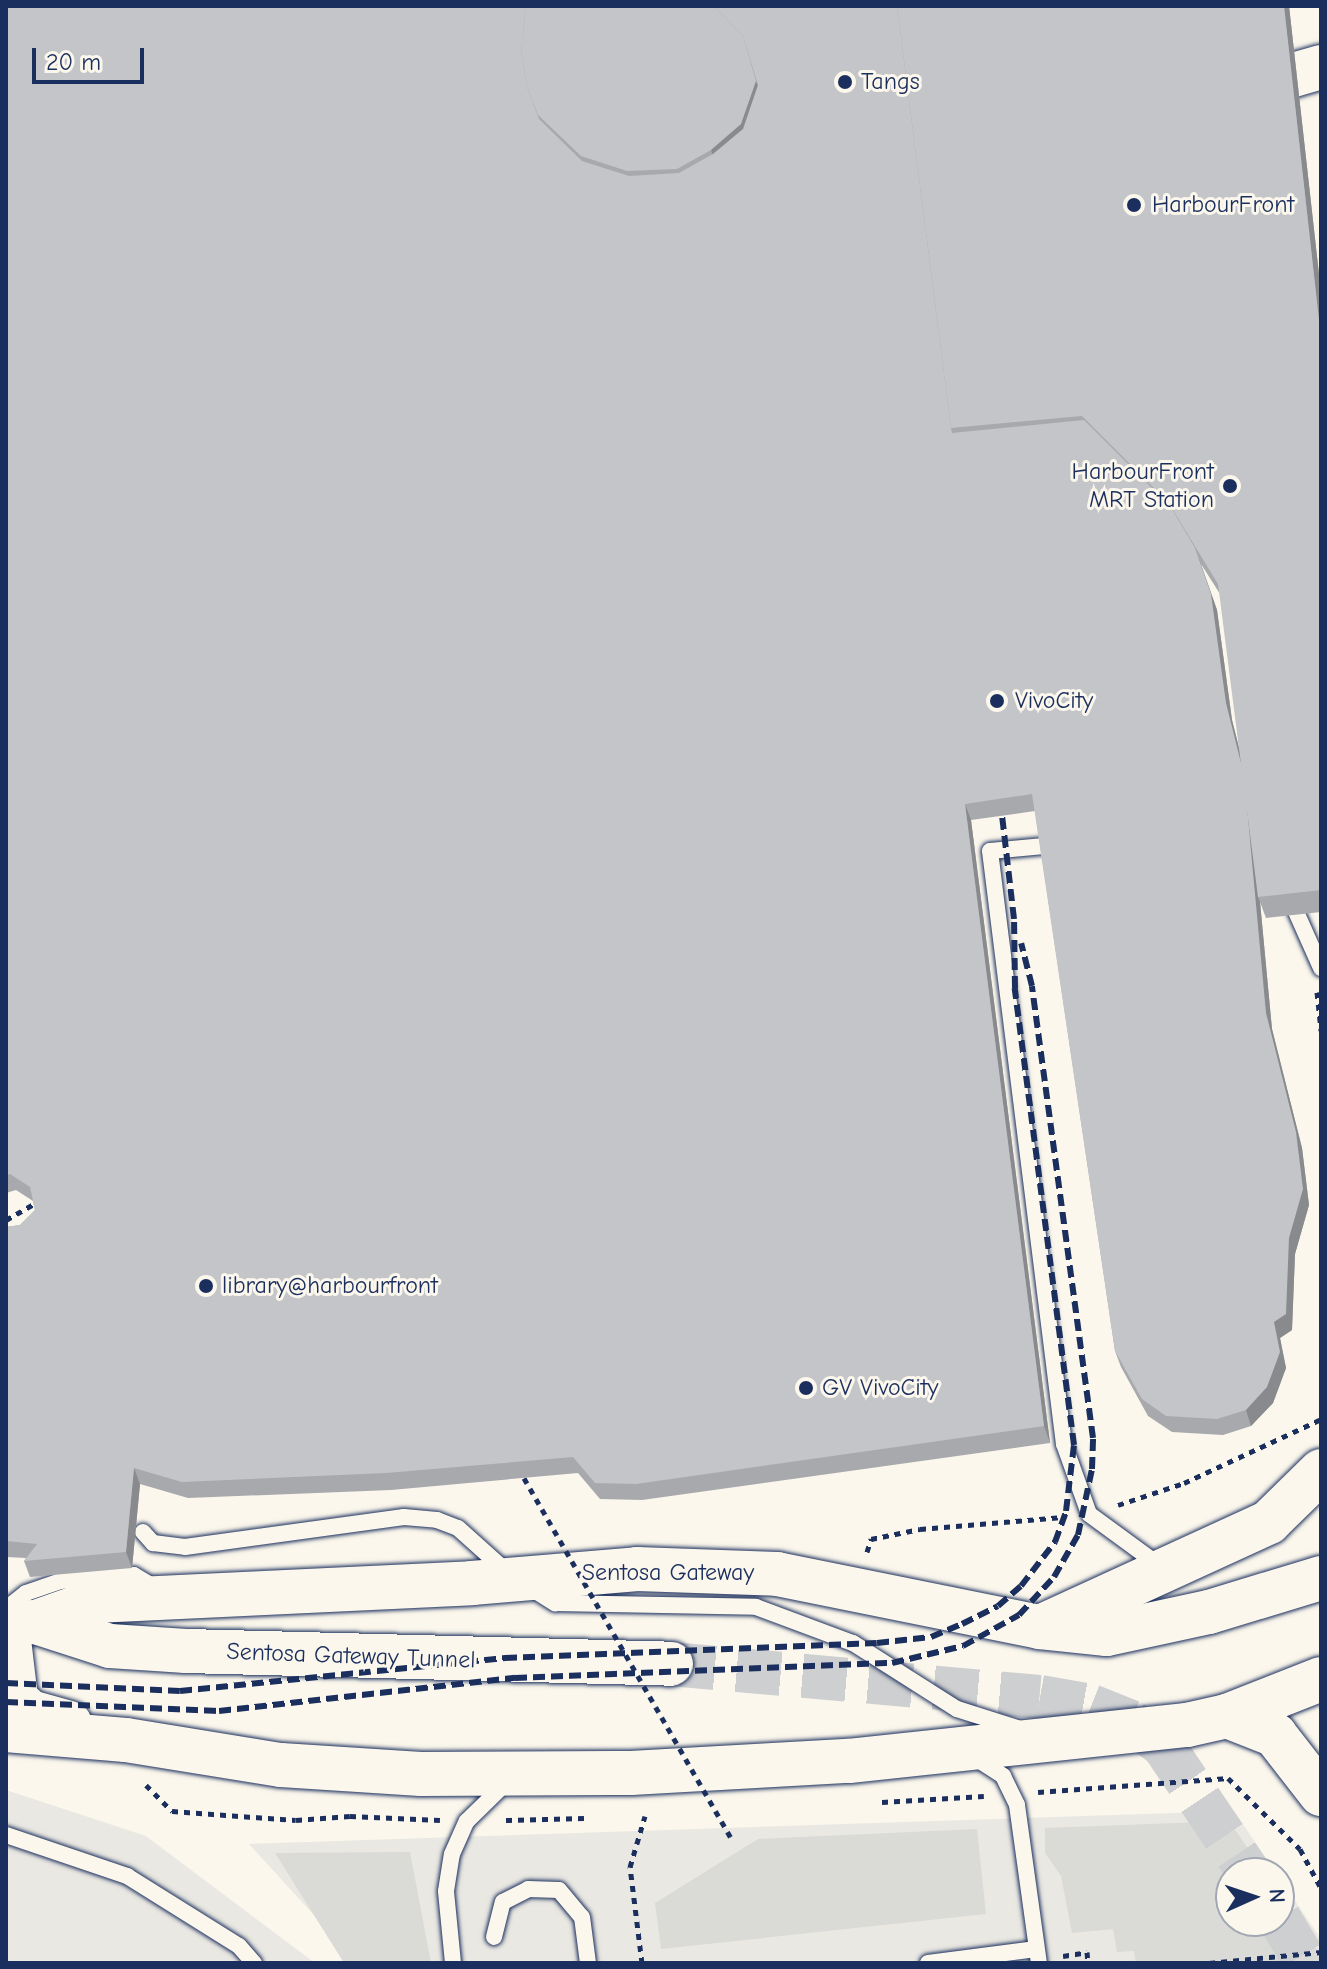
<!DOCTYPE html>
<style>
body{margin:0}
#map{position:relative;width:1327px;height:1969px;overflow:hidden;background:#fbf7ec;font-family:"Comic Neue",sans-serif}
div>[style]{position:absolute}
.built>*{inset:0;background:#eae8e2}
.green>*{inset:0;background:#dadad7}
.secondary-tunnel>*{height:44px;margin-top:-22px;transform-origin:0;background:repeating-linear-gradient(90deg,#cecfd0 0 44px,transparent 0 66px)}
.path>*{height:5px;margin-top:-2.5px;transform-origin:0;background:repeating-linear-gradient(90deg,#1b2f5e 0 6px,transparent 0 12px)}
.roads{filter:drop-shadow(0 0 2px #1b2f5e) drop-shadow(0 0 2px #1b2f5e)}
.lane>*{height:16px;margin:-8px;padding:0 8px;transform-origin:8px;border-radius:8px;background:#fbf7ec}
.secondary>*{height:44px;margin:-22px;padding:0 22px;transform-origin:22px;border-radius:22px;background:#fbf7ec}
.primary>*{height:44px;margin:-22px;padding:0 22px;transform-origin:22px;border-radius:22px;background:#fbf7ec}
.rail>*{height:6px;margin-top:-3px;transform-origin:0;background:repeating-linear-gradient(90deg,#1b2f5e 0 12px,transparent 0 18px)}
.path-bridge>*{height:5px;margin-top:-2.5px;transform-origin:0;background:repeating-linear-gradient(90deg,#1b2f5e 0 6px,transparent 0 12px)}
.wall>*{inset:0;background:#a8a9ad}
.shaded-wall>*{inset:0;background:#888a8d}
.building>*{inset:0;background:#c3c5c9}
.dots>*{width:22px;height:22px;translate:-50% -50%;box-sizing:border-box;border:4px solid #fbf7ec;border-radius:50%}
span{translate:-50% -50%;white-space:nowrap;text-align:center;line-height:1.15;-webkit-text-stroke:6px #fbf7ec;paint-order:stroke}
.poi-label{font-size:24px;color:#1b2f5e}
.left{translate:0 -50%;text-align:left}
.right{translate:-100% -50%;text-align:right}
.street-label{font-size:24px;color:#1b2f5e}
.frame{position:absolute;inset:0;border:8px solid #1b2f5e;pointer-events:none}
.north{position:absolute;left:1215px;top:1857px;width:80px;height:80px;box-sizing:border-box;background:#fbf7ec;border:2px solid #a1a7b3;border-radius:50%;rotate:87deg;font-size:22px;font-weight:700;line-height:32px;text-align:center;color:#1b2f5e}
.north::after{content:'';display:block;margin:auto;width:28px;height:36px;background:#1b2f5e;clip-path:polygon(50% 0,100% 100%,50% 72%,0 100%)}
.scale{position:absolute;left:32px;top:48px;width:112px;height:36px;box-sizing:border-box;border:4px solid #1b2f5e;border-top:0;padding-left:10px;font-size:24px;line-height:28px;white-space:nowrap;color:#1b2f5e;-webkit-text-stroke:6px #fbf7ec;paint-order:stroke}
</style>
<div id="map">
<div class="built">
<div style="clip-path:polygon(6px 1790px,146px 1836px,315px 1963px,6px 1963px)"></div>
<div style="clip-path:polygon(1234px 1811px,1276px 1873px,1231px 1873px,1231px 1921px,1279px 1921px,1279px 1877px,1321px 1939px,1321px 1963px,347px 1963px,334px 1937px,249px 1844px)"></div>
</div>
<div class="green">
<div style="clip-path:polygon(1229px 1821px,1265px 1873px,1231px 1873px,1231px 1921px,1279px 1921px,1279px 1894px,1321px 1955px,1321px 1963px,1136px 1963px,1134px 1951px,1117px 1952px,1113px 1929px,1072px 1933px,1061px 1876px,1045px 1853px,1045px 1828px)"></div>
<div style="clip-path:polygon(977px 1829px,986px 1914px,661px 1949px,655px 1903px,758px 1839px)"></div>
<div style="clip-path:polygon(410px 1852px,431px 1963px,344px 1963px,275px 1853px)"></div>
</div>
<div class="secondary-tunnel">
<div style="left:671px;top:1664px;width:370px;rotate:5.1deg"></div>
<div style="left:1040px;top:1697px;width:52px;rotate:10deg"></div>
<div style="left:1091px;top:1706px;width:43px;rotate:21.8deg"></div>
<div style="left:1131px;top:1722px;width:39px;rotate:36deg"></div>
<div style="left:1163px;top:1745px;width:154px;rotate:56.1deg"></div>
<div style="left:1279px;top:1918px;width:52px;rotate:59deg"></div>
</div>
<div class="path">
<div style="left:1317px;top:992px;width:39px;rotate:84deg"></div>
<div style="left:6px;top:1220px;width:34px;rotate:-30deg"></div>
<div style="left:1118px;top:1505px;width:70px;rotate:-18.4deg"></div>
<div style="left:1184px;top:1483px;width:151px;rotate:-25deg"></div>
<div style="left:867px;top:1552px;width:14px;rotate:-73deg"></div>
<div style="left:871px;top:1539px;width:50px;rotate:-11.5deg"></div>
<div style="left:920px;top:1529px;width:143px;rotate:-4.8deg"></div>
<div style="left:146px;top:1785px;width:37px;rotate:45deg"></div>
<div style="left:172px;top:1811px;width:124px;rotate:4.2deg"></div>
<div style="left:296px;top:1820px;width:54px;rotate:-4.2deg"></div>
<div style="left:350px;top:1816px;width:90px;rotate:2.5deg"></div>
<div style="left:1038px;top:1792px;width:191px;rotate:-4.2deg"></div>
<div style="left:1228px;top:1778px;width:101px;rotate:44.6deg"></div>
<div style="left:1300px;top:1849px;width:44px;rotate:61.7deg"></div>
<div style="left:882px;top:1802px;width:102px;rotate:-3.4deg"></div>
<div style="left:506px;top:1820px;width:78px;rotate:-1.5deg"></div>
<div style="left:1063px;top:1956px;width:24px;rotate:-9deg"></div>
<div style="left:1087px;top:1952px;width:11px;rotate:85deg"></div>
<div style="left:642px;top:1963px;width:97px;rotate:-97.1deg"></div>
<div style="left:630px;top:1867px;width:53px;rotate:-73.6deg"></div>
<div style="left:1209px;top:1963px;width:113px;rotate:-5.6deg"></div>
</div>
<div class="roads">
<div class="lane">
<div style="left:1044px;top:846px;width:54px;rotate:174.7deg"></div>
<div style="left:990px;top:851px;width:598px;rotate:82.89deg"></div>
<div style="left:1064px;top:1444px;width:74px;rotate:70.3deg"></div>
<div style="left:1089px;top:1514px;width:88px;rotate:36.2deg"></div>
<div style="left:1289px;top:896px;width:79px;rotate:66deg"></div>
<div style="left:143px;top:1532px;width:15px;rotate:48deg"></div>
<div style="left:153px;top:1543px;width:32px;rotate:7deg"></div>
<div style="left:185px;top:1547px;width:221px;rotate:-7.8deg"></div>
<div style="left:404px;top:1517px;width:33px;rotate:5deg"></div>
<div style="left:437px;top:1520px;width:22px;rotate:21deg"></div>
<div style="left:458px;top:1528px;width:64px;rotate:41.9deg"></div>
<div style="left:529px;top:1587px;width:31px;rotate:32deg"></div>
<div style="left:555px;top:1603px;width:201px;rotate:1.1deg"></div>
<div style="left:756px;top:1607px;width:103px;rotate:20.4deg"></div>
<div style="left:853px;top:1643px;width:123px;rotate:32.4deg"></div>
<div style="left:957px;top:1709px;width:66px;rotate:17.6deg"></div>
<div style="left:9px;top:1617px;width:13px;rotate:-77deg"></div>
<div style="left:12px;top:1604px;width:18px;rotate:-38deg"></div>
<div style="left:26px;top:1593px;width:36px;rotate:-19deg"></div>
<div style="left:60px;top:1581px;width:74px;rotate:-4.6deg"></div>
<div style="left:134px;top:1575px;width:23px;rotate:31deg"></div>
<div style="left:974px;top:1757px;width:35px;rotate:33deg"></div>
<div style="left:1003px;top:1776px;width:32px;rotate:64deg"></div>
<div style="left:1017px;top:1805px;width:160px;rotate:82.1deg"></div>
<div style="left:6px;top:1835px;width:128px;rotate:18.7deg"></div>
<div style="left:127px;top:1876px;width:132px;rotate:32deg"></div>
<div style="left:239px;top:1946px;width:23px;rotate:49deg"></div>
<div style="left:494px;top:1937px;width:36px;rotate:-76deg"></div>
<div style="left:503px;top:1902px;width:28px;rotate:-27deg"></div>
<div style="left:528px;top:1889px;width:31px;rotate:2deg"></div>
<div style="left:559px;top:1890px;width:35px;rotate:50deg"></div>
<div style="left:582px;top:1917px;width:46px;rotate:82.6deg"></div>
<div style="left:453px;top:1963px;width:72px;rotate:-95.6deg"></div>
<div style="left:446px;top:1891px;width:37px;rotate:-81deg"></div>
<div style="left:452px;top:1854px;width:36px;rotate:-66deg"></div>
<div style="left:467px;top:1821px;width:56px;rotate:-44.3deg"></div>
<div style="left:928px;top:1963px;width:109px;rotate:-7.4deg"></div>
</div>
<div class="secondary">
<div style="left:36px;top:1622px;width:78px;rotate:18deg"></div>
<div style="left:110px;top:1646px;width:76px;rotate:3.8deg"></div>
<div style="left:186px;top:1651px;width:485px;rotate:1.5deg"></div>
<div style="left:6px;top:1623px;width:30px;rotate:-2deg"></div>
<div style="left:36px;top:1622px;width:63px;rotate:-19.6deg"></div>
<div style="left:95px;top:1601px;width:377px;rotate:-2.7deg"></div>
<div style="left:472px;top:1583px;width:166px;rotate:-4.8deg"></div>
<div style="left:637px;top:1569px;width:140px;rotate:2deg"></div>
<div style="left:777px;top:1574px;width:268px;rotate:11.4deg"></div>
<div style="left:1040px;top:1627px;width:67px;rotate:6deg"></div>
<div style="left:1107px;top:1634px;width:104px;rotate:-12.2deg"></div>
<div style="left:1209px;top:1612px;width:117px;rotate:-16.9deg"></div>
<div style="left:7px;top:1623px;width:77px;rotate:83.2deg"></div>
<div style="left:16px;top:1699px;width:19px;rotate:43deg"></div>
<div style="left:30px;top:1712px;width:41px;rotate:15.4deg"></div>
<div style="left:6px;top:1730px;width:120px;rotate:4.8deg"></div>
<div style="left:126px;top:1740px;width:157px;rotate:9.2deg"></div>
<div style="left:281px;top:1765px;width:140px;rotate:3.7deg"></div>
<div style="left:421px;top:1774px;width:210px;rotate:-0.3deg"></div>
<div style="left:631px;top:1773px;width:218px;rotate:-3.2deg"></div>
<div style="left:849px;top:1761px;width:340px;rotate:-6.1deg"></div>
<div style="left:1187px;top:1725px;width:41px;rotate:-12.7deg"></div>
<div style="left:1227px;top:1716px;width:101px;rotate:-21.5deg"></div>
</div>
<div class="primary">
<div style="left:1252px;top:113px;width:22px;rotate:-58deg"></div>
<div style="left:1264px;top:94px;width:25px;rotate:-40deg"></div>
<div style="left:1283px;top:78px;width:40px;rotate:-16deg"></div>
<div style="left:1040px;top:1627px;width:252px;rotate:-24.6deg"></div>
<div style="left:1269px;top:1522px;width:73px;rotate:-44.4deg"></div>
<div style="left:1227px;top:1716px;width:52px;rotate:21.6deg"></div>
<div style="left:1275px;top:1735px;width:75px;rotate:52.1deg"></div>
</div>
</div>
<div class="rail">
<div style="left:6px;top:1683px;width:174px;rotate:2.6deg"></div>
<div style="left:180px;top:1691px;width:327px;rotate:-5.8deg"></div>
<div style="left:505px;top:1658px;width:372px;rotate:-2.3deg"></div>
<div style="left:877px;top:1643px;width:54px;rotate:-6.3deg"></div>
<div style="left:931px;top:1637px;width:34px;rotate:-23deg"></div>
<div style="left:962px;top:1624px;width:40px;rotate:-26.6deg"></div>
<div style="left:998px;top:1606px;width:30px;rotate:-41deg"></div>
<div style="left:1021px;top:1586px;width:56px;rotate:-52.3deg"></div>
<div style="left:1055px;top:1542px;width:33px;rotate:-70deg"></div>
<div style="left:1066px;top:1511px;width:66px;rotate:-83.1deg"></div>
<div style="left:1074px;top:1445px;width:461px;rotate:-97.4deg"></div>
<div style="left:1015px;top:988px;width:69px;rotate:-90.8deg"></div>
<div style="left:1014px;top:919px;width:104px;rotate:-96.6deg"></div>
<div style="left:6px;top:1702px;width:213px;rotate:2.4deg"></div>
<div style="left:219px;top:1711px;width:298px;rotate:-6.4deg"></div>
<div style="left:515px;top:1678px;width:377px;rotate:-2.3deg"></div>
<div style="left:892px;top:1663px;width:73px;rotate:-13.5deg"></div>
<div style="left:963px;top:1646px;width:64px;rotate:-29deg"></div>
<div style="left:1019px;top:1615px;width:52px;rotate:-47.4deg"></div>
<div style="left:1054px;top:1577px;width:48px;rotate:-60.3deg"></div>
<div style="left:1078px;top:1535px;width:67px;rotate:-78deg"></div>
<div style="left:1092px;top:1469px;width:31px;rotate:-88deg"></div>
<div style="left:1093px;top:1438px;width:456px;rotate:-97.7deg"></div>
<div style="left:1032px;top:986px;width:44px;rotate:-104.3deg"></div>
</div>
<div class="path-bridge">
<div style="left:524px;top:1478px;width:418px;rotate:60.1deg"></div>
</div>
<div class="wall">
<div style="clip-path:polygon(evenodd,6px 6px,1289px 6px,1321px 292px,1321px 912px,1266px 918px,1260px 902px,1272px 1029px,1302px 1148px,1309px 1205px,1295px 1254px,1292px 1330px,1280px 1338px,1286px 1368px,1273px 1403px,1251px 1426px,1223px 1435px,1172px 1432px,1148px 1416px,1121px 1367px,1115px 1351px,1035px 811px,971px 820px,1050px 1443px,642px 1500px,600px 1499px,578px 1473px,391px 1490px,188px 1498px,140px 1484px,132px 1568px,30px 1577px,24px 1561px,26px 1558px,6px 1557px,6px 1227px,20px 1225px,35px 1210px,33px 1201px,16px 1190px,6px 1193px,6px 6px,1201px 564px,1220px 594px,1240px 751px,1232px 720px,1217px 610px,1201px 564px)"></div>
</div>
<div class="shaded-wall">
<div style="clip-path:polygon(1284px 6px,1289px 6px,1321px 292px,1321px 338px)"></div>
<div style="clip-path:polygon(756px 81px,764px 101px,719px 171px,711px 150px)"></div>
<div style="clip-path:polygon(1195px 548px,1217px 610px,1232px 720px,1250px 792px,1258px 897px,1260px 902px,1272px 1029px,1302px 1148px,1309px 1205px,1295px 1254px,1292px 1330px,1280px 1338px,1286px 1368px,1273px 1403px,1251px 1426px,1246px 1410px,1274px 1322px,1266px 1013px,1226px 703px)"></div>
<div style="clip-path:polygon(965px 804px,971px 820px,1050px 1443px,1044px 1426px)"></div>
<div style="clip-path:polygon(134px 1468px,140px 1484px,132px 1568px,126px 1552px)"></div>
</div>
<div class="building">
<div style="clip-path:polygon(6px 6px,526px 6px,521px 51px,527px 87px,539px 119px,582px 161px,629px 176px,679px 173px,713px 154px,743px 129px,758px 85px,743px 36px,714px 6px,897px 6px,951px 428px,952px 433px,1084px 420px,1170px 506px,1195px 548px,1211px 594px,1226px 703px,1242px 767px,1247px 807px,1266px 1013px,1296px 1132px,1303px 1189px,1289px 1238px,1286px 1314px,1274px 1322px,1280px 1352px,1267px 1387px,1246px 1410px,1217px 1419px,1166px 1416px,1142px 1399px,1115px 1351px,1032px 794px,965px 804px,1044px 1426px,636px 1484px,595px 1483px,573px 1457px,386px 1473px,182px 1482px,134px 1468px,126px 1552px,24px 1561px,37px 1544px,6px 1541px,6px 1227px,20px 1225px,35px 1210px,30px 1187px,10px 1174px,6px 1175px)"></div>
<div style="clip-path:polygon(526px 6px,714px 6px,743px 36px,756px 81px,741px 124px,711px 150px,677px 169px,627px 171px,581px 156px,538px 115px,527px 87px,521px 51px)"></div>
<div style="clip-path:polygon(897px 6px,1284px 6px,1321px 338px,1321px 890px,1258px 897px,1218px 584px,1168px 502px,1082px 416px,951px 428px)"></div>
</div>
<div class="dots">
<div style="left:845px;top:82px;background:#1b2f5e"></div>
<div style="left:1134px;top:205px;background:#1b2f5e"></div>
<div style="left:1230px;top:486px;background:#1b2f5e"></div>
<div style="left:997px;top:701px;background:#1b2f5e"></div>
<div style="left:206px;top:1286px;background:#1b2f5e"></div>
<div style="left:806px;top:1388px;background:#1b2f5e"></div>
</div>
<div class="poi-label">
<span class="left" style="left:861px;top:82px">Tangs</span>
<span class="left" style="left:1152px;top:205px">HarbourFront</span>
<span class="right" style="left:1214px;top:486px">HarbourFront<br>MRT Station</span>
<span class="left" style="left:1015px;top:701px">VivoCity</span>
<span class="left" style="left:222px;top:1286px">library@harbourfront</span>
<span class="left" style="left:822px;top:1388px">GV VivoCity</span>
</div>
<div class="street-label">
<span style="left:668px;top:1573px">Sentosa Gateway</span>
<span style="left:351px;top:1656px;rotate:2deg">Sentosa Gateway Tunnel</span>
</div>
<div class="frame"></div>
<div class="north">N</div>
<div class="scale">20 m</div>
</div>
